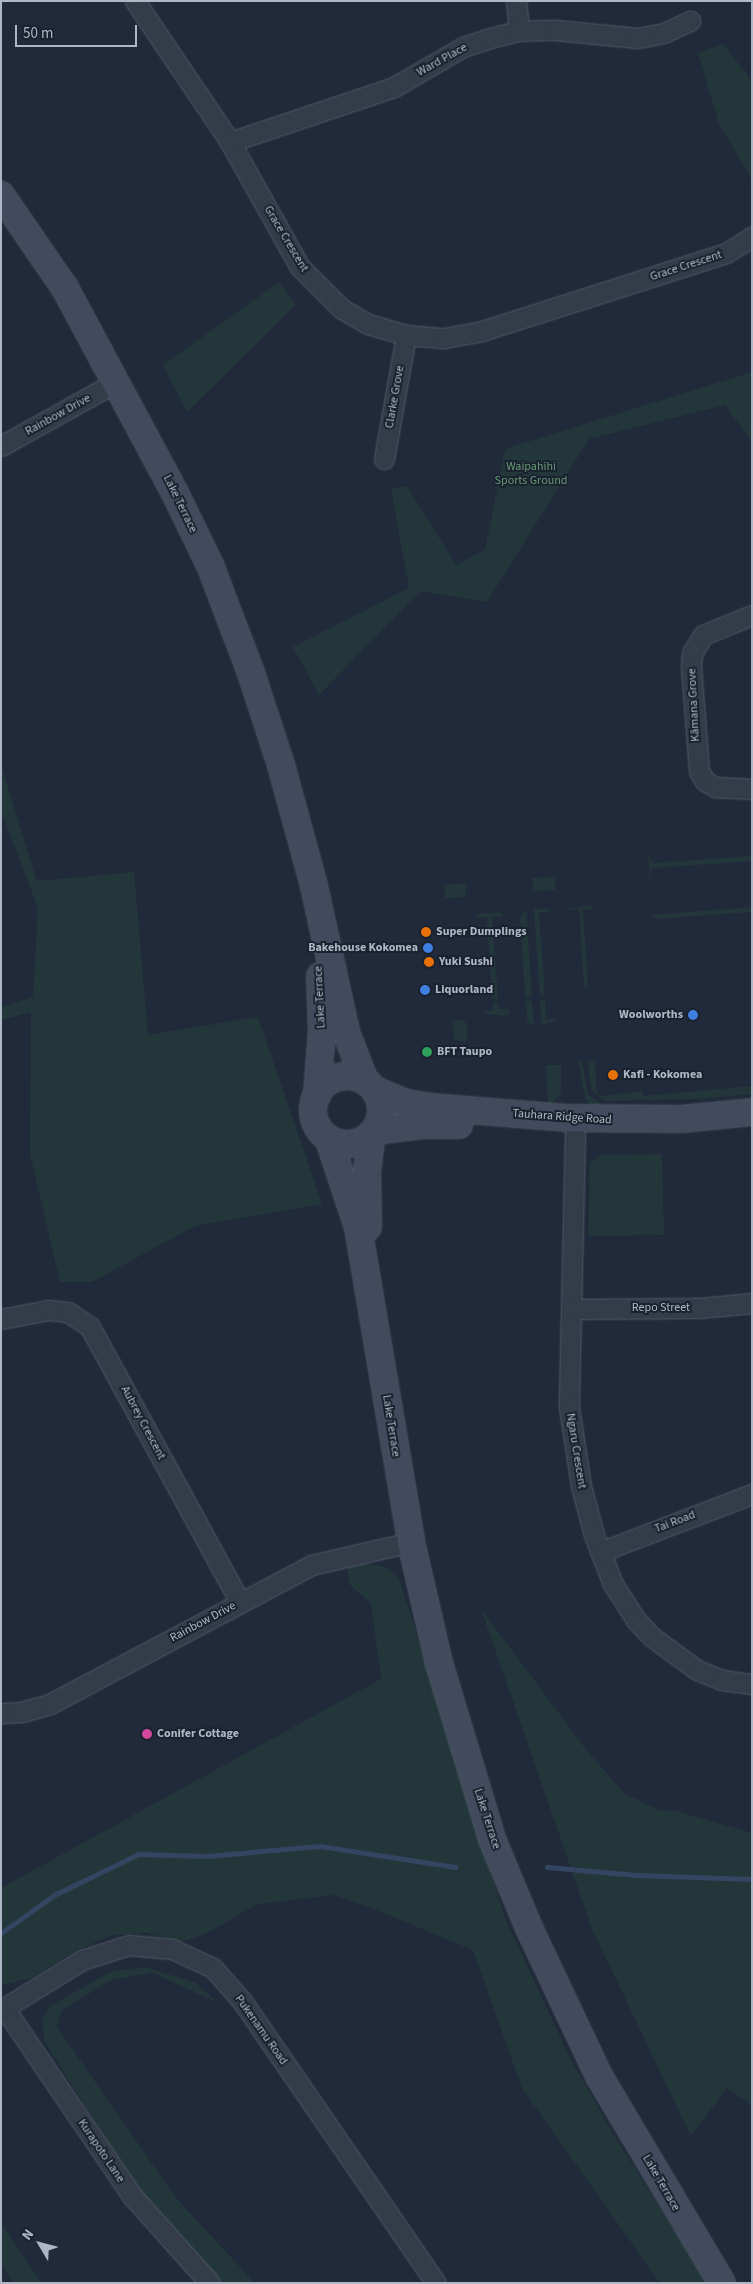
<!DOCTYPE html>
<meta charset="utf-8">
<style>
body{margin:0}
#map{position:relative;width:753px;height:2284px;overflow:hidden;background:#212a3a;font-family:"Source Sans 3",sans-serif}
div>[style]{position:absolute}
.green>*{inset:0;background:#23373b}
.stream>*{height:5px;margin:-2.5px;padding:0 2.5px;transform-origin:2.5px;border-radius:2.5px;background:#344562}
.roads{filter:drop-shadow(0 0 1px #525a68) drop-shadow(0 0 1px #525a68)}
.street>*{height:19px;margin:-9.5px;padding:0 9.5px;transform-origin:9.5px;border-radius:9.5px;background:#343c4a}
.secondary>*{height:26px;margin:-13px;padding:0 13px;transform-origin:13px;border-radius:13px;background:#424b5d}
.secondary>.ring{margin:-13px;padding:0;box-sizing:content-box;background:none;border:26px solid #424b5d;border-radius:50%}
.dots>*{width:14px;height:14px;translate:-50% -50%;box-sizing:border-box;border:2px solid #1a222f;border-radius:50%}
span{translate:-50% -50%;white-space:nowrap;text-align:center;line-height:1.15;-webkit-text-stroke:4px #1a222f;paint-order:stroke}
.street-label{font-size:12px;color:#afb7c6}
.park-label{font-size:12px;color:#669874}
.poi-label{font-size:12px;color:#afb7c6;font-weight:700}
.left{translate:0 -50%;text-align:left}
.right{translate:-100% -50%;text-align:right}
.frame{position:absolute;inset:0;border:2px solid #afb7c6;pointer-events:none}
.north{position:absolute;left:15px;top:2219px;width:50px;height:50px;-webkit-text-stroke:4px #1a222f;paint-order:stroke;rotate:307deg;font-size:14px;font-weight:700;line-height:20px;text-align:center;color:#afb7c6}
.north::after{content:'';display:block;margin:auto;width:18px;height:22px;background:#afb7c6;clip-path:polygon(50% 0,100% 100%,50% 72%,0 100%)}
.scale{position:absolute;left:15px;top:25px;width:122px;height:22px;box-sizing:border-box;border:2px solid #afb7c6;border-top:0;padding-left:6px;font-size:15px;line-height:18px;white-space:nowrap;color:#afb7c6;-webkit-text-stroke:4px #1a222f;paint-order:stroke}
</style>
<div id="map">
<div class="green">
<div style="clip-path:polygon(723px 44px,752px 81px,752px 180px,719px 124px,698px 53px)"></div>
<div style="clip-path:polygon(279px 282px,296px 305px,187px 412px,163px 365px)"></div>
<div style="clip-path:polygon(752px 372px,752px 442px,725px 405px,589px 439px,487px 602px,420px 591px,319px 695px,293px 647px,409px 588px,391px 489px,407px 486px,456px 565px,485px 550px,505px 449px)"></div>
<div style="clip-path:polygon(1px 765px,37px 881px,134px 872px,148px 1035px,258px 1017px,322px 1204px,195px 1226px,92px 1282px,60px 1282px,30px 1154px,31px 1012px,1px 1020px,1px 1007px,33px 997px,38px 908px,1px 811px)"></div>
<div style="clip-path:polygon(648px 852px,652px 863px,752px 856px,752px 861px,652px 868px,650px 880px)"></div>
<div style="clip-path:polygon(555px 877px,555px 890px,533px 891px,532px 878px)"></div>
<div style="clip-path:polygon(467px 883px,465px 897px,445px 898px,444px 885px)"></div>
<div style="clip-path:polygon(591px 905px,594px 909px,583px 910px,588px 986px,584px 987px,579px 910px,567px 909px)"></div>
<div style="clip-path:polygon(752px 907px,752px 912px,658px 919px,651px 915px)"></div>
<div style="clip-path:polygon(547px 908px,550px 912px,539px 913px,545px 995px,540px 996px,534px 909px)"></div>
<div style="clip-path:polygon(526px 910px,532px 996px,525px 997px,520px 917px)"></div>
<div style="clip-path:polygon(500px 912px,503px 916px,492px 917px,498px 999px,492px 999px,487px 917px,475px 918px,477px 914px)"></div>
<div style="clip-path:polygon(545px 999px,546px 1019px,558px 1019px,542px 1025px,540px 1000px)"></div>
<div style="clip-path:polygon(526px 1001px,532px 1001px,534px 1025px,527px 1021px)"></div>
<div style="clip-path:polygon(493px 1003px,498px 1003px,498px 1009px,509px 1009px,508px 1017px,482px 1013px,493px 1010px)"></div>
<div style="clip-path:polygon(464px 1020px,468px 1027px,466px 1042px,454px 1040px,453px 1021px)"></div>
<div style="clip-path:polygon(595px 1060px,597px 1094px,602px 1096px,643px 1091px,643px 1096px,752px 1086px,752px 1094px,698px 1099px,604px 1101px,591px 1089px,588px 1061px)"></div>
<div style="clip-path:polygon(578px 1061px,582px 1061px,588px 1094px,604px 1106px,594px 1109px,585px 1098px)"></div>
<div style="clip-path:polygon(546px 1065px,561px 1065px,561px 1093px,551px 1104px,548px 1104px)"></div>
<div style="clip-path:polygon(662px 1154px,664px 1235px,588px 1236px,590px 1162px,599px 1157px,597px 1155px)"></div>
<div style="clip-path:polygon(363px 1563px,385px 1567px,399px 1578px,505px 1918px,570px 2058px,614px 2135px,707px 2283px,660px 2283px,522px 2088px,473px 1950px,374px 1909px,335px 1895px,257px 1904px,207px 1933px,182px 1942px,147px 1933px,113px 1935px,75px 1951px,32px 1978px,1px 1985px,1px 1888px,381px 1679px,371px 1603px,349px 1584px,347px 1567px)"></div>
<div style="clip-path:polygon(481px 1609px,587px 1751px,625px 1794px,659px 1810px,676px 1811px,752px 1833px,752px 2105px,727px 2088px,691px 2136px,592px 1929px)"></div>
<div style="clip-path:polygon(145px 1967px,196px 1983px,218px 2003px,153px 1973px,111px 1980px,61px 2011px,57px 2027px,176px 2198px,255px 2283px,222px 2283px,142px 2196px,44px 2041px,42px 2020px,50px 2006px,112px 1971px)"></div>
<div style="clip-path:polygon(1px 2223px,41px 2282px,42px 2283px,14px 2283px,1px 2265px)"></div>
</div>
<div class="stream">
<div style="left:547px;top:1867px;width:89px;rotate:5.1deg"></div>
<div style="left:636px;top:1875px;width:116px;rotate:2deg"></div>
<div style="left:1px;top:1933px;width:65px;rotate:-35.6deg"></div>
<div style="left:54px;top:1895px;width:94px;rotate:-25.8deg"></div>
<div style="left:139px;top:1854px;width:68px;rotate:1.7deg"></div>
<div style="left:207px;top:1856px;width:113px;rotate:-5.1deg"></div>
<div style="left:320px;top:1846px;width:137px;rotate:8.8deg"></div>
</div>
<div class="roads">
<div class="street">
<div style="left:135px;top:1px;width:170px;rotate:56deg"></div>
<div style="left:230px;top:142px;width:143px;rotate:60.8deg"></div>
<div style="left:300px;top:267px;width:59px;rotate:45deg"></div>
<div style="left:342px;top:309px;width:30px;rotate:30deg"></div>
<div style="left:368px;top:324px;width:40px;rotate:16deg"></div>
<div style="left:406px;top:335px;width:38px;rotate:5deg"></div>
<div style="left:444px;top:338px;width:39px;rotate:-10deg"></div>
<div style="left:482px;top:331px;width:256px;rotate:-17.7deg"></div>
<div style="left:726px;top:253px;width:31px;rotate:-32deg"></div>
<div style="left:516px;top:1px;width:30px;rotate:84deg"></div>
<div style="left:230px;top:142px;width:173px;rotate:-18.5deg"></div>
<div style="left:394px;top:87px;width:80px;rotate:-30.1deg"></div>
<div style="left:463px;top:47px;width:28px;rotate:-18deg"></div>
<div style="left:490px;top:38px;width:30px;rotate:-14deg"></div>
<div style="left:519px;top:31px;width:36px;rotate:-2deg"></div>
<div style="left:555px;top:30px;width:83px;rotate:5.5deg"></div>
<div style="left:638px;top:38px;width:26px;rotate:-11deg"></div>
<div style="left:664px;top:33px;width:29px;rotate:-25deg"></div>
<div style="left:1px;top:446px;width:129px;rotate:-29.1deg"></div>
<div style="left:384px;top:459px;width:126px;rotate:-79.9deg"></div>
<div style="left:752px;top:615px;width:53px;rotate:157.8deg"></div>
<div style="left:703px;top:635px;width:21px;rotate:121deg"></div>
<div style="left:692px;top:653px;width:13px;rotate:94deg"></div>
<div style="left:691px;top:666px;width:105px;rotate:85.6deg"></div>
<div style="left:699px;top:771px;width:12px;rotate:59deg"></div>
<div style="left:705px;top:781px;width:12px;rotate:31deg"></div>
<div style="left:715px;top:787px;width:37px;rotate:3deg"></div>
<div style="left:575px;top:1134px;width:273px;rotate:91.3deg"></div>
<div style="left:569px;top:1407px;width:80px;rotate:81.4deg"></div>
<div style="left:581px;top:1486px;width:51px;rotate:75.1deg"></div>
<div style="left:594px;top:1535px;width:53px;rotate:68.8deg"></div>
<div style="left:613px;top:1584px;width:43px;rotate:57.4deg"></div>
<div style="left:636px;top:1620px;width:23px;rotate:47deg"></div>
<div style="left:652px;top:1637px;width:56px;rotate:36.3deg"></div>
<div style="left:697px;top:1670px;width:27px;rotate:22deg"></div>
<div style="left:722px;top:1680px;width:30px;rotate:8deg"></div>
<div style="left:571px;top:1309px;width:129px;rotate:-0.4deg"></div>
<div style="left:700px;top:1308px;width:52px;rotate:-5.5deg"></div>
<div style="left:1px;top:1319px;width:48px;rotate:-10.8deg"></div>
<div style="left:48px;top:1310px;width:20px;rotate:6deg"></div>
<div style="left:68px;top:1312px;width:27px;rotate:34deg"></div>
<div style="left:90px;top:1327px;width:313px;rotate:61.4deg"></div>
<div style="left:600px;top:1552px;width:163px;rotate:-20.9deg"></div>
<div style="left:1px;top:1713px;width:21px;rotate:-3deg"></div>
<div style="left:22px;top:1712px;width:29px;rotate:-16deg"></div>
<div style="left:50px;top:1704px;width:296px;rotate:-28deg"></div>
<div style="left:311px;top:1565px;width:103px;rotate:-13deg"></div>
<div style="left:5px;top:2009px;width:227px;rotate:55.8deg"></div>
<div style="left:133px;top:2197px;width:115px;rotate:48.2deg"></div>
<div style="left:1px;top:2010px;width:95px;rotate:-31.7deg"></div>
<div style="left:82px;top:1960px;width:49px;rotate:-17.7deg"></div>
<div style="left:129px;top:1945px;width:43px;rotate:5.3deg"></div>
<div style="left:172px;top:1949px;width:45px;rotate:24.9deg"></div>
<div style="left:213px;top:1968px;width:44px;rotate:48.7deg"></div>
<div style="left:242px;top:2001px;width:342px;rotate:55.5deg"></div>
</div>
<div class="secondary">
<div style="left:1px;top:195px;width:113px;rotate:55.5deg"></div>
<div style="left:65px;top:288px;width:230px;rotate:61.8deg"></div>
<div style="left:174px;top:491px;width:82px;rotate:64.1deg"></div>
<div style="left:210px;top:565px;width:116px;rotate:69.2deg"></div>
<div style="left:251px;top:673px;width:97px;rotate:71.9deg"></div>
<div style="left:281px;top:765px;width:125px;rotate:74.7deg"></div>
<div style="left:314px;top:886px;width:149px;rotate:77.6deg"></div>
<div style="left:346px;top:1032px;width:53px;rotate:68.8deg"></div>
<div class="ring" style="left:313px;top:1076px;width:42px;height:42px"></div>
<div style="left:375px;top:1090px;width:34px;rotate:23deg"></div>
<div style="left:406px;top:1103px;width:24px;rotate:9deg"></div>
<div style="left:430px;top:1107px;width:136px;rotate:4.6deg"></div>
<div style="left:566px;top:1118px;width:115px;rotate:0.5deg"></div>
<div style="left:681px;top:1119px;width:71px;rotate:-5.6deg"></div>
<div style="left:317px;top:1096px;width:66px;rotate:-85.7deg"></div>
<div style="left:322px;top:1030px;width:54px;rotate:-92.1deg"></div>
<div style="left:374px;top:1131px;width:49px;rotate:-7deg"></div>
<div style="left:423px;top:1125px;width:36px"></div>
<div style="left:329px;top:1140px;width:92px;rotate:71.6deg"></div>
<div style="left:358px;top:1227px;width:319px;rotate:80.4deg"></div>
<div style="left:411px;top:1542px;width:124px;rotate:77deg"></div>
<div style="left:439px;top:1663px;width:184px;rotate:73.2deg"></div>
<div style="left:492px;top:1839px;width:96px;rotate:67.4deg"></div>
<div style="left:529px;top:1928px;width:164px;rotate:64.7deg"></div>
<div style="left:599px;top:2076px;width:241px;rotate:59.3deg"></div>
<div style="left:368px;top:1227px;width:55px;rotate:-91deg"></div>
<div style="left:367px;top:1172px;width:39px;rotate:-83deg"></div>
</div>
</div>
<div class="dots">
<div style="left:426px;top:932px;background:#e8710a"></div>
<div style="left:428px;top:948px;background:#3f7fe0"></div>
<div style="left:429px;top:962px;background:#e8710a"></div>
<div style="left:425px;top:990px;background:#3f7fe0"></div>
<div style="left:693px;top:1015px;background:#3f7fe0"></div>
<div style="left:427px;top:1052px;background:#2e9e5b"></div>
<div style="left:613px;top:1075px;background:#e8710a"></div>
<div style="left:147px;top:1734px;background:#d1479c"></div>
</div>
<div class="street-label">
<span style="left:442px;top:60px;rotate:-29deg">Ward Place</span>
<span style="left:286px;top:239px;rotate:59deg">Grace Crescent</span>
<span style="left:686px;top:266px;rotate:-18deg">Grace Crescent</span>
<span style="left:395px;top:397px;rotate:-80deg">Clarke Grove</span>
<span style="left:58px;top:415px;rotate:-29deg">Rainbow Drive</span>
<span style="left:180px;top:504px;rotate:64deg">Lake Terrace</span>
<span style="left:694px;top:705px;rotate:-93deg">Kāmana Grove</span>
<span style="left:320px;top:997px;rotate:-93deg">Lake Terrace</span>
<span style="left:562px;top:1117px;rotate:4deg">Tauhara Ridge Road</span>
<span style="left:661px;top:1308px">Repo Street</span>
<span style="left:143px;top:1423px;rotate:62deg">Aubrey Crescent</span>
<span style="left:391px;top:1426px;rotate:81deg">Lake Terrace</span>
<span style="left:576px;top:1451px;rotate:81deg">Ngaru Crescent</span>
<span style="left:675px;top:1522px;rotate:-21deg">Tai Road</span>
<span style="left:203px;top:1622px;rotate:-28deg">Rainbow Drive</span>
<span style="left:487px;top:1819px;rotate:72deg">Lake Terrace</span>
<span style="left:261px;top:2030px;rotate:55deg">Pukenamu Road</span>
<span style="left:101px;top:2151px;rotate:56deg">Kurapoto Lane</span>
<span style="left:661px;top:2183px;rotate:60deg">Lake Terrace</span>
</div>
<div class="park-label">
<span style="left:531px;top:474px">Waipahihi<br>Sports Ground</span>
</div>
<div class="poi-label">
<span class="left" style="left:436px;top:932px">Super Dumplings</span>
<span class="right" style="left:418px;top:948px">Bakehouse Kokomea</span>
<span class="left" style="left:439px;top:962px">Yuki Sushi</span>
<span class="left" style="left:435px;top:990px">Liquorland</span>
<span class="right" style="left:683px;top:1015px">Woolworths</span>
<span class="left" style="left:437px;top:1052px">BFT Taupo</span>
<span class="left" style="left:623px;top:1075px">Kafi - Kokomea</span>
<span class="left" style="left:157px;top:1734px">Conifer Cottage</span>
</div>
<div class="frame"></div>
<div class="north">N</div>
<div class="scale">50 m</div>
</div>
